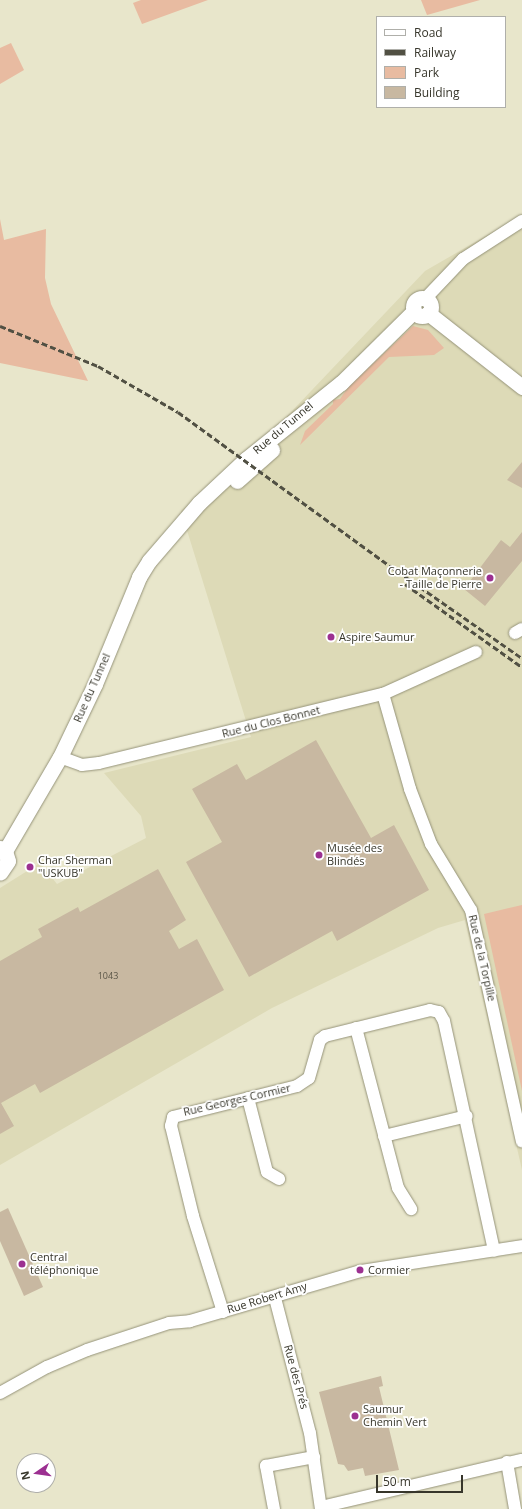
<!DOCTYPE html>
<meta charset="utf-8">
<style>
body{margin:0}
#map{position:relative;width:522px;height:1509px;overflow:hidden;background:#e8e6cb;font-family:"Open Sans",sans-serif}
div>[style]{position:absolute}
.built>*{inset:0;background:#dddab7}
.green>*{inset:0;background:#e8bba1}
.building>*{inset:0;background:#c8b8a1}
.roads{filter:drop-shadow(0 0 1px #959379) drop-shadow(0 0 1px #959379)}
.minor>*{height:12px;margin:-6px;padding:0 6px;transform-origin:6px;border-radius:6px;background:#fff}
.tertiary>*{height:15px;margin:-7.5px;padding:0 7.5px;transform-origin:7.5px;border-radius:7.5px;background:#fff}
.tertiary>.ring{margin:-7.5px;padding:0;box-sizing:content-box;background:none;border:15px solid #fff;border-radius:50%}
.rail>*{height:3px;margin-top:-1.5px;transform-origin:0;background:repeating-linear-gradient(90deg,#515043 0 6px,transparent 0 9px)}
.dots>*{width:11px;height:11px;translate:-50% -50%;box-sizing:border-box;border:2px solid #fff;border-radius:50%}
span{translate:-50% -50%;white-space:nowrap;text-align:center;line-height:1.15;-webkit-text-stroke:3.5px #fff;paint-order:stroke}
.number-label{font-size:9px;color:#5b5648}
.number-label span{-webkit-text-stroke-width:0}
.street-label{font-size:11px;color:#37362b}
.poi-label{font-size:11px;color:#37362b}
.right{translate:-100% -50%;text-align:right}
.left{translate:0 -50%;text-align:left}
.legend{position:absolute;left:376px;top:16px;width:130px;height:92px;box-sizing:border-box;background:#fff;border:1px solid #afafaa;margin:0;padding:5px 7px;list-style:none;font-size:12px;color:#37362b}
.legend li{display:flex;align-items:center;gap:8px;height:20px}
.legend b{width:20px;border:1px solid #afafaa}
.north{position:absolute;left:16px;top:1453px;width:40px;height:40px;box-sizing:border-box;background:#fff;border:1px solid #afafaa;border-radius:50%;rotate:257deg;font-size:11px;font-weight:700;line-height:16px;text-align:center;color:#37362b}
.north::after{content:'';display:block;margin:auto;width:14px;height:18px;background:#9c3091;clip-path:polygon(50% 0,100% 100%,50% 72%,0 100%)}
.scale{position:absolute;left:376px;top:1475px;width:87px;height:18px;box-sizing:border-box;border:2px solid #37362b;border-top:0;padding-left:5px;font-size:12px;line-height:14px;white-space:nowrap;color:#37362b;-webkit-text-stroke:3px #fff;paint-order:stroke}
</style>
<div id="map">
<div class="built">
<div style="clip-path:polygon(522px 215px,522px 1170px,465px 920px,438px 928px,272px 1008px,0 1165px,0 888px,40px 863px,57px 884px,146px 838px,141px 816px,104px 773px,251px 737px,181px 511px,274px 430px,425px 271px)"></div>
</div>
<div class="green">
<div style="clip-path:polygon(141px 0,208px 0,142px 24px,133px 3px)"></div>
<div style="clip-path:polygon(421px 0,480px 0,427px 15px)"></div>
<div style="clip-path:polygon(11px 43px,24px 70px,0 84px,0 48px)"></div>
<div style="clip-path:polygon(0 219px,4px 240px,46px 229px,45px 278px,51px 304px,88px 381px,0 363px)"></div>
<div style="clip-path:polygon(413px 326px,428px 330px,444px 348px,434px 355px,389px 357px,300px 445px,305px 431px,333px 404px,333px 400px,340px 399px,349px 386px)"></div>
<div style="clip-path:polygon(522px 905px,522px 1091px,484px 914px)"></div>
</div>
<div class="building">
<div style="clip-path:polygon(522px 462px,522px 488px,507px 480px)"></div>
<div style="clip-path:polygon(522px 532px,522px 561px,485px 606px,464px 589px,501px 540px,510px 547px)"></div>
<div style="clip-path:polygon(316px 740px,371px 838px,394px 825px,429px 890px,337px 941px,332px 931px,249px 977px,186px 862px,222px 842px,192px 789px,237px 764px,246px 780px)"></div>
<div style="clip-path:polygon(158px 869px,186px 920px,169px 931px,179px 949px,197px 939px,224px 990px,40px 1093px,35px 1084px,1px 1103px,14px 1126px,0 1134px,0 961px,42px 937px,38px 929px,78px 907px,80px 912px)"></div>
<div style="clip-path:polygon(8px 1208px,43px 1287px,24px 1296px,0 1241px,0 1212px)"></div>
<div style="clip-path:polygon(381px 1376px,383px 1386px,379px 1387px,399px 1470px,365px 1476px,363px 1468px,348px 1471px,344px 1465px,338px 1464px,319px 1392px)"></div>
</div>
<div class="roads">
<div class="minor">
<div style="left:425px;top:299px;width:55px;rotate:-46.5deg"></div>
<div style="left:463px;top:259px;width:70px;rotate:-32.8deg"></div>
<div style="left:515px;top:633px;width:8px;rotate:-30deg"></div>
<div style="left:383px;top:694px;width:99px;rotate:74.1deg"></div>
<div style="left:410px;top:789px;width:59px;rotate:69.1deg"></div>
<div style="left:431px;top:844px;width:77px;rotate:58.8deg"></div>
<div style="left:471px;top:910px;width:237px;rotate:77.6deg"></div>
<div style="left:60px;top:757px;width:23px;rotate:20deg"></div>
<div style="left:82px;top:765px;width:17px;rotate:-7deg"></div>
<div style="left:99px;top:763px;width:292px;rotate:-13.7deg"></div>
<div style="left:383px;top:694px;width:102px;rotate:-24.3deg"></div>
<div style="left:356px;top:1028px;width:165px;rotate:75.3deg"></div>
<div style="left:398px;top:1188px;width:25px;rotate:58deg"></div>
<div style="left:248px;top:1098px;width:76px;rotate:75.6deg"></div>
<div style="left:267px;top:1172px;width:14px;rotate:30deg"></div>
<div style="left:384px;top:1136px;width:85px;rotate:-13.5deg"></div>
<div style="left:275px;top:1298px;width:139px;rotate:75.5deg"></div>
<div style="left:310px;top:1433px;width:77px;rotate:81.8deg"></div>
<div style="left:223px;top:1312px;width:101px;rotate:-107.4deg"></div>
<div style="left:193px;top:1216px;width:93px;rotate:-103.7deg"></div>
<div style="left:171px;top:1126px;width:9px;rotate:-77deg"></div>
<div style="left:173px;top:1117px;width:128px;rotate:-14deg"></div>
<div style="left:297px;top:1086px;width:14px;rotate:-34deg"></div>
<div style="left:309px;top:1078px;width:40px;rotate:-74deg"></div>
<div style="left:320px;top:1040px;width:6px;rotate:-39deg"></div>
<div style="left:325px;top:1036px;width:108px;rotate:-13.9deg"></div>
<div style="left:430px;top:1010px;width:9px;rotate:13deg"></div>
<div style="left:439px;top:1012px;width:10px;rotate:61deg"></div>
<div style="left:444px;top:1021px;width:235px;rotate:77.7deg"></div>
<div style="left:0;top:1393px;width:54px;rotate:-29deg"></div>
<div style="left:47px;top:1367px;width:43px;rotate:-23deg"></div>
<div style="left:87px;top:1350px;width:86px;rotate:-18.2deg"></div>
<div style="left:169px;top:1323px;width:21px;rotate:-5deg"></div>
<div style="left:190px;top:1321px;width:178px;rotate:-16.3deg"></div>
<div style="left:361px;top:1271px;width:163px;rotate:-8.8deg"></div>
<div style="left:507px;top:1462px;width:48px;rotate:80.3deg"></div>
<div style="left:321px;top:1507px;width:206px;rotate:-13.2deg"></div>
<div style="left:274px;top:1509px;width:44px;rotate:-100.5deg"></div>
<div style="left:266px;top:1466px;width:49px;rotate:-10.6deg"></div>
</div>
<div class="tertiary">
<div class="ring" style="left:413px;top:298px;width:3px;height:3px"></div>
<div style="left:428px;top:313px;width:120px;rotate:38.2deg"></div>
<div style="left:237px;top:481px;width:47px;rotate:-41.5deg"></div>
<div style="left:0;top:848px;width:6px;rotate:31deg"></div>
<div style="left:5px;top:851px;width:10px;rotate:73deg"></div>
<div style="left:8px;top:861px;width:14px;rotate:124deg"></div>
<div style="left:5px;top:851px;width:109px;rotate:-59.7deg"></div>
<div style="left:60px;top:757px;width:81px;rotate:-64.4deg"></div>
<div style="left:95px;top:684px;width:116px;rotate:-67.6deg"></div>
<div style="left:139px;top:577px;width:19px;rotate:-58deg"></div>
<div style="left:149px;top:561px;width:77px;rotate:-49.2deg"></div>
<div style="left:199px;top:503px;width:64px;rotate:-43.1deg"></div>
<div style="left:246px;top:459px;width:122px;rotate:-38.7deg"></div>
<div style="left:341px;top:383px;width:103px;rotate:-44.6deg"></div>
</div>
</div>
<div class="rail">
<div style="left:0;top:326px;width:106px;rotate:22.2deg"></div>
<div style="left:98px;top:366px;width:92px;rotate:29.9deg"></div>
<div style="left:178px;top:412px;width:262px;rotate:36deg"></div>
<div style="left:390px;top:566px;width:161px;rotate:34.9deg"></div>
<div style="left:405px;top:584px;width:143px;rotate:35.4deg"></div>
</div>
<div class="dots">
<div style="left:490px;top:578px;background:#9c3091"></div>
<div style="left:331px;top:637px;background:#9c3091"></div>
<div style="left:319px;top:855px;background:#9c3091"></div>
<div style="left:30px;top:867px;background:#9c3091"></div>
<div style="left:22px;top:1264px;background:#9c3091"></div>
<div style="left:360px;top:1270px;background:#9c3091"></div>
<div style="left:355px;top:1416px;background:#9c3091"></div>
</div>
<div class="number-label">
<span style="left:108px;top:976px">1043</span>
</div>
<div class="street-label">
<span style="left:283px;top:428px;rotate:-40deg">Rue du Tunnel</span>
<span style="left:92px;top:688px;rotate:-66deg">Rue du Tunnel</span>
<span style="left:271px;top:722px;rotate:-14deg">Rue du Clos Bonnet</span>
<span style="left:482px;top:958px;rotate:77deg">Rue de la Torpille</span>
<span style="left:237px;top:1100px;rotate:-13deg">Rue Georges Cormier</span>
<span style="left:267px;top:1298px;rotate:-17deg">Rue Robert Amy</span>
<span style="left:296px;top:1377px;rotate:75deg">Rue des Prés</span>
</div>
<div class="poi-label">
<span class="right" style="left:482px;top:578px">Cobat Maçonnerie<br>- Taille de Pierre</span>
<span class="left" style="left:339px;top:637px">Aspire Saumur</span>
<span class="left" style="left:327px;top:855px">Musée des<br>Blindés</span>
<span class="left" style="left:38px;top:867px">Char Sherman<br>"USKUB"</span>
<span class="left" style="left:30px;top:1264px">Central<br>téléphonique</span>
<span class="left" style="left:368px;top:1270px">Cormier</span>
<span class="left" style="left:363px;top:1416px">Saumur<br>Chemin Vert</span>
</div>
<ul class="legend">
<li><b style="height:5px;background:#fff"></b>Road</li>
<li><b style="height:5px;background:#515043"></b>Railway</li>
<li><b style="height:11px;background:#e8bba1"></b>Park</li>
<li><b style="height:11px;background:#c8b8a1"></b>Building</li>
</ul>
<div class="north">N</div>
<div class="scale">50 m</div>
</div>
